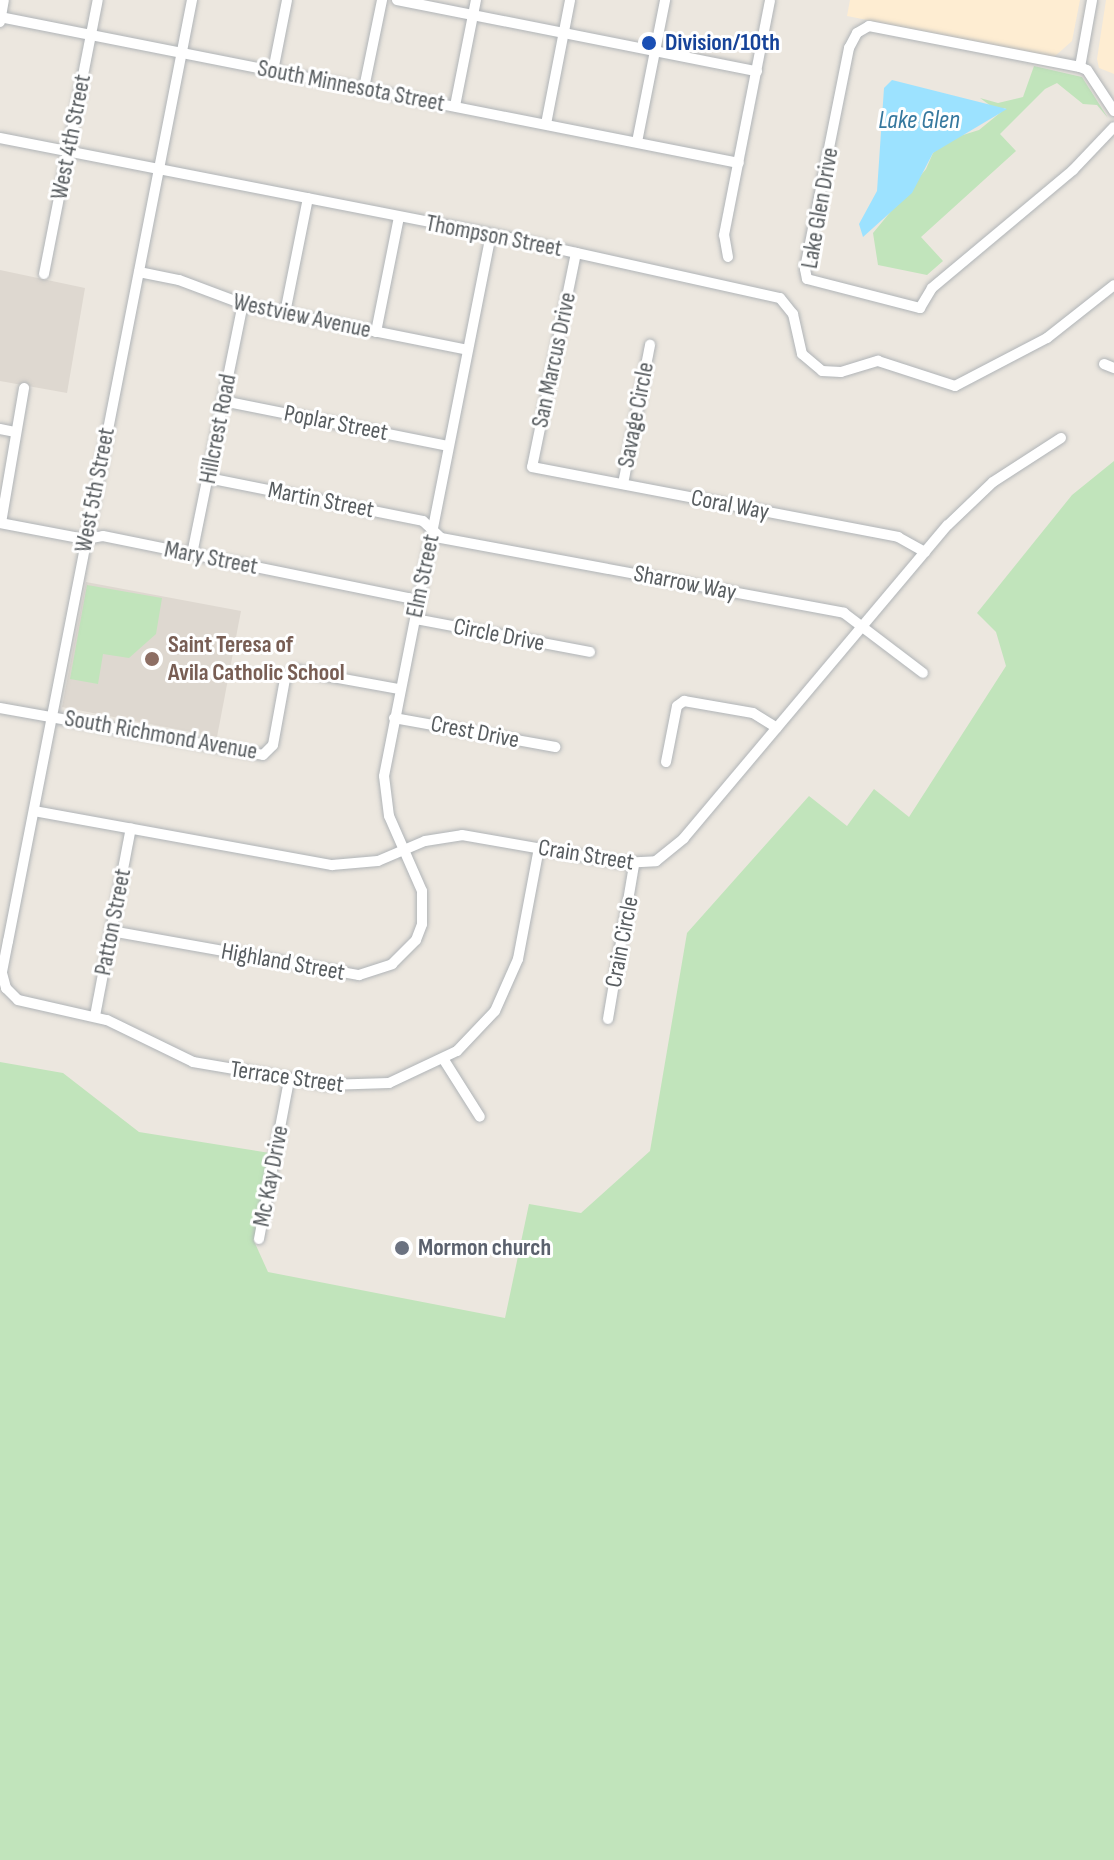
<!DOCTYPE html>
<style>
body{margin:0}
#map{position:relative;width:1114px;height:1860px;overflow:hidden;background:#ece7df;font-family:"Sofia Sans Condensed",sans-serif}
div>[style]{position:absolute}
.commercial>*{inset:0;background:#feedd2}
.education>*{inset:0;background:#ded8d0}
.green>*{inset:0;background:#c1e4bb}
.water>*{inset:0;background:#9ce2ff}
.roads{filter:drop-shadow(0 0 2px #b0b4b7) drop-shadow(0 0 2px #b0b4b7)}
.minor>*{height:10px;margin:-5px;padding:0 5px;transform-origin:5px;border-radius:5px;background:#fff}
.dots>*{width:22px;height:22px;translate:-50% -50%;box-sizing:border-box;border:4px solid #fff;border-radius:50%}
span{translate:-50% -50%;white-space:nowrap;text-align:center;line-height:1.15;-webkit-text-stroke:6px #fff;paint-order:stroke}
.transit-label{font-size:24px;color:#164399;font-weight:700}
.left{translate:0 -50%;text-align:left}
.street-label{font-size:24px;color:#585d60}
.education-label{font-size:24px;color:#785e54;font-weight:700}
.worship-label{font-size:24px;color:#5b616d;font-weight:700}
.water-label{font-size:26px;color:#36789e;font-style:italic}
</style>
<div id="map">
<div class="commercial">
<div style="clip-path:polygon(850px 0,1080px 0,1072px 41px,1054px 57px,847px 16px)"></div>
<div style="clip-path:polygon(1106px 0,1114px 0,1114px 74px,1099px 68px,1097px 59px)"></div>
</div>
<div class="education">
<div style="clip-path:polygon(0 270px,85px 288px,67px 393px,0 381px)"></div>
<div style="clip-path:polygon(86px 582px,241px 611px,217px 737px,62px 707px)"></div>
</div>
<div class="green">
<div style="clip-path:polygon(1034px 66px,1082px 77px,1108px 118px,1097px 105px,1083px 104px,1057px 83px,1045px 89px,1000px 134px,1016px 151px,921px 237px,943px 261px,927px 275px,878px 265px,873px 233px,926px 169px,933px 153px,947px 140px,979px 130px,1006px 108px,995px 109px,980px 98px,998px 103px,1023px 97px)"></div>
<div style="clip-path:polygon(1114px 461px,1114px 1860px,0 1860px,0 1062px,63px 1073px,139px 1132px,270px 1153px,254px 1241px,268px 1272px,505px 1318px,529px 1204px,581px 1213px,650px 1151px,687px 933px,809px 796px,847px 826px,874px 789px,909px 817px,1006px 666px,996px 632px,977px 613px,1072px 495px)"></div>
<div style="clip-path:polygon(87px 585px,162px 598px,156px 634px,129px 658px,103px 654px,98px 684px,70px 679px)"></div>
</div>
<div class="water">
<div style="clip-path:polygon(892px 80px,1007px 109px,933px 153px,912px 193px,863px 237px,859px 224px,877px 191px,884px 88px)"></div>
</div>
<div class="roads">
<div class="minor">
<div style="left:192px;top:0;width:959px;rotate:101.06deg"></div>
<div style="left:8px;top:941px;width:33px;rotate:101deg"></div>
<div style="left:2px;top:973px;width:16px;rotate:75deg"></div>
<div style="left:6px;top:988px;width:17px;rotate:45deg"></div>
<div style="left:18px;top:1000px;width:91px;rotate:12.7deg"></div>
<div style="left:107px;top:1020px;width:96px;rotate:26deg"></div>
<div style="left:193px;top:1062px;width:136px;rotate:9.7deg"></div>
<div style="left:327px;top:1085px;width:62px;rotate:-1.8deg"></div>
<div style="left:389px;top:1083px;width:75px;rotate:-25.2deg"></div>
<div style="left:457px;top:1051px;width:55px;rotate:-46.5deg"></div>
<div style="left:495px;top:1011px;width:57px;rotate:-66.1deg"></div>
<div style="left:518px;top:959px;width:113px;rotate:-79.3deg"></div>
<div style="left:397px;top:0;width:367px;rotate:11.2deg"></div>
<div style="left:0;top:17px;width:753px;rotate:11.18deg"></div>
<div style="left:0;top:22px;width:22px;rotate:-80deg"></div>
<div style="left:1080px;top:67px;width:68px;rotate:-79.8deg"></div>
<div style="left:273px;top:71px;width:72px;rotate:-78.8deg"></div>
<div style="left:364px;top:88px;width:90px;rotate:-78.4deg"></div>
<div style="left:455px;top:106px;width:108px;rotate:-78.8deg"></div>
<div style="left:1114px;top:111px;width:49px;rotate:-123.4deg"></div>
<div style="left:1087px;top:70px;width:8px;rotate:-157deg"></div>
<div style="left:1080px;top:67px;width:215px;rotate:-169deg"></div>
<div style="left:869px;top:26px;width:14px;rotate:150deg"></div>
<div style="left:857px;top:33px;width:17px;rotate:118deg"></div>
<div style="left:849px;top:48px;width:225px;rotate:101.3deg"></div>
<div style="left:805px;top:269px;width:10px;rotate:79deg"></div>
<div style="left:807px;top:279px;width:117px;rotate:14.4deg"></div>
<div style="left:920px;top:308px;width:23px;rotate:-59deg"></div>
<div style="left:932px;top:288px;width:184px;rotate:-39.9deg"></div>
<div style="left:1073px;top:170px;width:59px;rotate:-46.4deg"></div>
<div style="left:546px;top:124px;width:126px;rotate:-79deg"></div>
<div style="left:0;top:138px;width:500px;rotate:11.06deg"></div>
<div style="left:491px;top:234px;width:296px;rotate:12.5deg"></div>
<div style="left:780px;top:298px;width:21px;rotate:51deg"></div>
<div style="left:793px;top:314px;width:41px;rotate:77.3deg"></div>
<div style="left:802px;top:354px;width:26px;rotate:40deg"></div>
<div style="left:822px;top:371px;width:19px;rotate:3deg"></div>
<div style="left:841px;top:372px;width:39px;rotate:-17deg"></div>
<div style="left:878px;top:361px;width:81px;rotate:18deg"></div>
<div style="left:955px;top:386px;width:104px;rotate:-27.6deg"></div>
<div style="left:1047px;top:338px;width:85px;rotate:-38.3deg"></div>
<div style="left:637px;top:142px;width:145px;rotate:-78.8deg"></div>
<div style="left:576px;top:253px;width:218px;rotate:101.6deg"></div>
<div style="left:532px;top:467px;width:373px;rotate:10.8deg"></div>
<div style="left:898px;top:537px;width:31px;rotate:29deg"></div>
<div style="left:728px;top:257px;width:22px;rotate:-100deg"></div>
<div style="left:724px;top:235px;width:239px;rotate:-78.9deg"></div>
<div style="left:139px;top:272px;width:41px;rotate:11.3deg"></div>
<div style="left:179px;top:280px;width:74px;rotate:20.6deg"></div>
<div style="left:248px;top:306px;width:224px;rotate:11.3deg"></div>
<div style="left:44px;top:274px;width:279px;rotate:-78.9deg"></div>
<div style="left:285px;top:313px;width:117px;rotate:-78.7deg"></div>
<div style="left:376px;top:332px;width:117px;rotate:-78.7deg"></div>
<div style="left:1104px;top:364px;width:11px;rotate:22deg"></div>
<div style="left:223px;top:401px;width:229px;rotate:11.3deg"></div>
<div style="left:0;top:429px;width:16px;rotate:11deg"></div>
<div style="left:208px;top:478px;width:219px;rotate:11.3deg"></div>
<div style="left:423px;top:521px;width:25px;rotate:43deg"></div>
<div style="left:441px;top:538px;width:410px;rotate:10.5deg"></div>
<div style="left:844px;top:613px;width:99px;rotate:37.2deg"></div>
<div style="left:623px;top:484px;width:142px;rotate:-79deg"></div>
<div style="left:0;top:523px;width:86px;rotate:10.7deg"></div>
<div style="left:85px;top:539px;width:18px;rotate:-9deg"></div>
<div style="left:103px;top:536px;width:312px;rotate:11.5deg"></div>
<div style="left:409px;top:598px;width:25px;rotate:61deg"></div>
<div style="left:421px;top:620px;width:172px;rotate:10.7deg"></div>
<div style="left:1px;top:523px;width:137px;rotate:-80.3deg"></div>
<div style="left:192px;top:554px;width:255px;rotate:-78.5deg"></div>
<div style="left:0;top:708px;width:267px;rotate:10.1deg"></div>
<div style="left:263px;top:755px;width:14px;rotate:-45deg"></div>
<div style="left:273px;top:745px;width:67px;rotate:-79.7deg"></div>
<div style="left:285px;top:679px;width:13px;rotate:-45deg"></div>
<div style="left:294px;top:670px;width:107px;rotate:10.3deg"></div>
<div style="left:394px;top:718px;width:164px;rotate:10.2deg"></div>
<div style="left:666px;top:762px;width:57px;rotate:-78.9deg"></div>
<div style="left:677px;top:706px;width:9px;rotate:-36deg"></div>
<div style="left:684px;top:701px;width:70px;rotate:9.9deg"></div>
<div style="left:753px;top:713px;width:28px;rotate:32deg"></div>
<div style="left:34px;top:811px;width:303px;rotate:10.3deg"></div>
<div style="left:332px;top:865px;width:46px;rotate:-5deg"></div>
<div style="left:378px;top:861px;width:51px;rotate:-23.1deg"></div>
<div style="left:425px;top:841px;width:37px;rotate:-9deg"></div>
<div style="left:462px;top:835px;width:162px;rotate:9.9deg"></div>
<div style="left:622px;top:863px;width:34px;rotate:-3deg"></div>
<div style="left:656px;top:861px;width:36px;rotate:-39deg"></div>
<div style="left:684px;top:838px;width:409px;rotate:-49.9deg"></div>
<div style="left:948px;top:525px;width:62px;rotate:-43.7deg"></div>
<div style="left:993px;top:482px;width:81px;rotate:-32.9deg"></div>
<div style="left:111px;top:931px;width:252px;rotate:10.1deg"></div>
<div style="left:359px;top:975px;width:35px;rotate:-18deg"></div>
<div style="left:392px;top:964px;width:34px;rotate:-45deg"></div>
<div style="left:416px;top:940px;width:17px;rotate:-69deg"></div>
<div style="left:422px;top:924px;width:33px;rotate:-90deg"></div>
<div style="left:422px;top:891px;width:82px;rotate:-113.7deg"></div>
<div style="left:389px;top:816px;width:40px;rotate:-97.1deg"></div>
<div style="left:384px;top:776px;width:552px;rotate:-78.83deg"></div>
<div style="left:95px;top:1016px;width:191px;rotate:-79.2deg"></div>
<div style="left:608px;top:1019px;width:156px;rotate:-80.4deg"></div>
<div style="left:444px;top:1060px;width:67px;rotate:57.7deg"></div>
<div style="left:259px;top:1239px;width:162px;rotate:-79.3deg"></div>
</div>
</div>
<div class="dots">
<div style="left:649px;top:43px;background:#1a4fb4"></div>
<div style="left:152px;top:659px;background:#8d6e63"></div>
<div style="left:402px;top:1248px;background:#6b7280"></div>
</div>
<div class="transit-label">
<span class="left" style="left:665px;top:43px">Division/10th</span>
</div>
<div class="street-label">
<span style="left:351px;top:86px;rotate:11deg">South Minnesota Street</span>
<span style="left:71px;top:137px;rotate:-79deg">West 4th Street</span>
<span style="left:820px;top:208px;rotate:-80deg">Lake Glen Drive</span>
<span style="left:494px;top:236px;rotate:11deg">Thompson Street</span>
<span style="left:302px;top:316px;rotate:12deg">Westview Avenue</span>
<span style="left:554px;top:360px;rotate:-78deg">San Marcus Drive</span>
<span style="left:636px;top:415px;rotate:-79deg">Savage Circle</span>
<span style="left:336px;top:423px;rotate:11deg">Poplar Street</span>
<span style="left:218px;top:429px;rotate:-79deg">Hillcrest Road</span>
<span style="left:95px;top:490px;rotate:-79deg">West 5th Street</span>
<span style="left:321px;top:500px;rotate:11deg">Martin Street</span>
<span style="left:730px;top:505px;rotate:11deg">Coral Way</span>
<span style="left:211px;top:558px;rotate:11deg">Mary Street</span>
<span style="left:423px;top:576px;rotate:-78deg">Elm Street</span>
<span style="left:685px;top:583px;rotate:11deg">Sharrow Way</span>
<span style="left:499px;top:635px;rotate:11deg">Circle Drive</span>
<span style="left:475px;top:732px;rotate:11deg">Crest Drive</span>
<span style="left:161px;top:735px;rotate:10deg">South Richmond Avenue</span>
<span style="left:586px;top:855px;rotate:9deg">Crain Street</span>
<span style="left:113px;top:922px;rotate:-79deg">Patton Street</span>
<span style="left:622px;top:942px;rotate:-79deg">Crain Circle</span>
<span style="left:283px;top:962px;rotate:10deg">Highland Street</span>
<span style="left:287px;top:1077px;rotate:8deg">Terrace Street</span>
<span style="left:271px;top:1176px;rotate:-79deg">Mc Kay Drive</span>
</div>
<div class="education-label">
<span class="left" style="left:168px;top:659px">Saint Teresa of<br>Avila Catholic School</span>
</div>
<div class="worship-label">
<span class="left" style="left:418px;top:1248px">Mormon church</span>
</div>
<div class="water-label">
<span style="left:919px;top:121px">Lake Glen</span>
</div>
</div>
